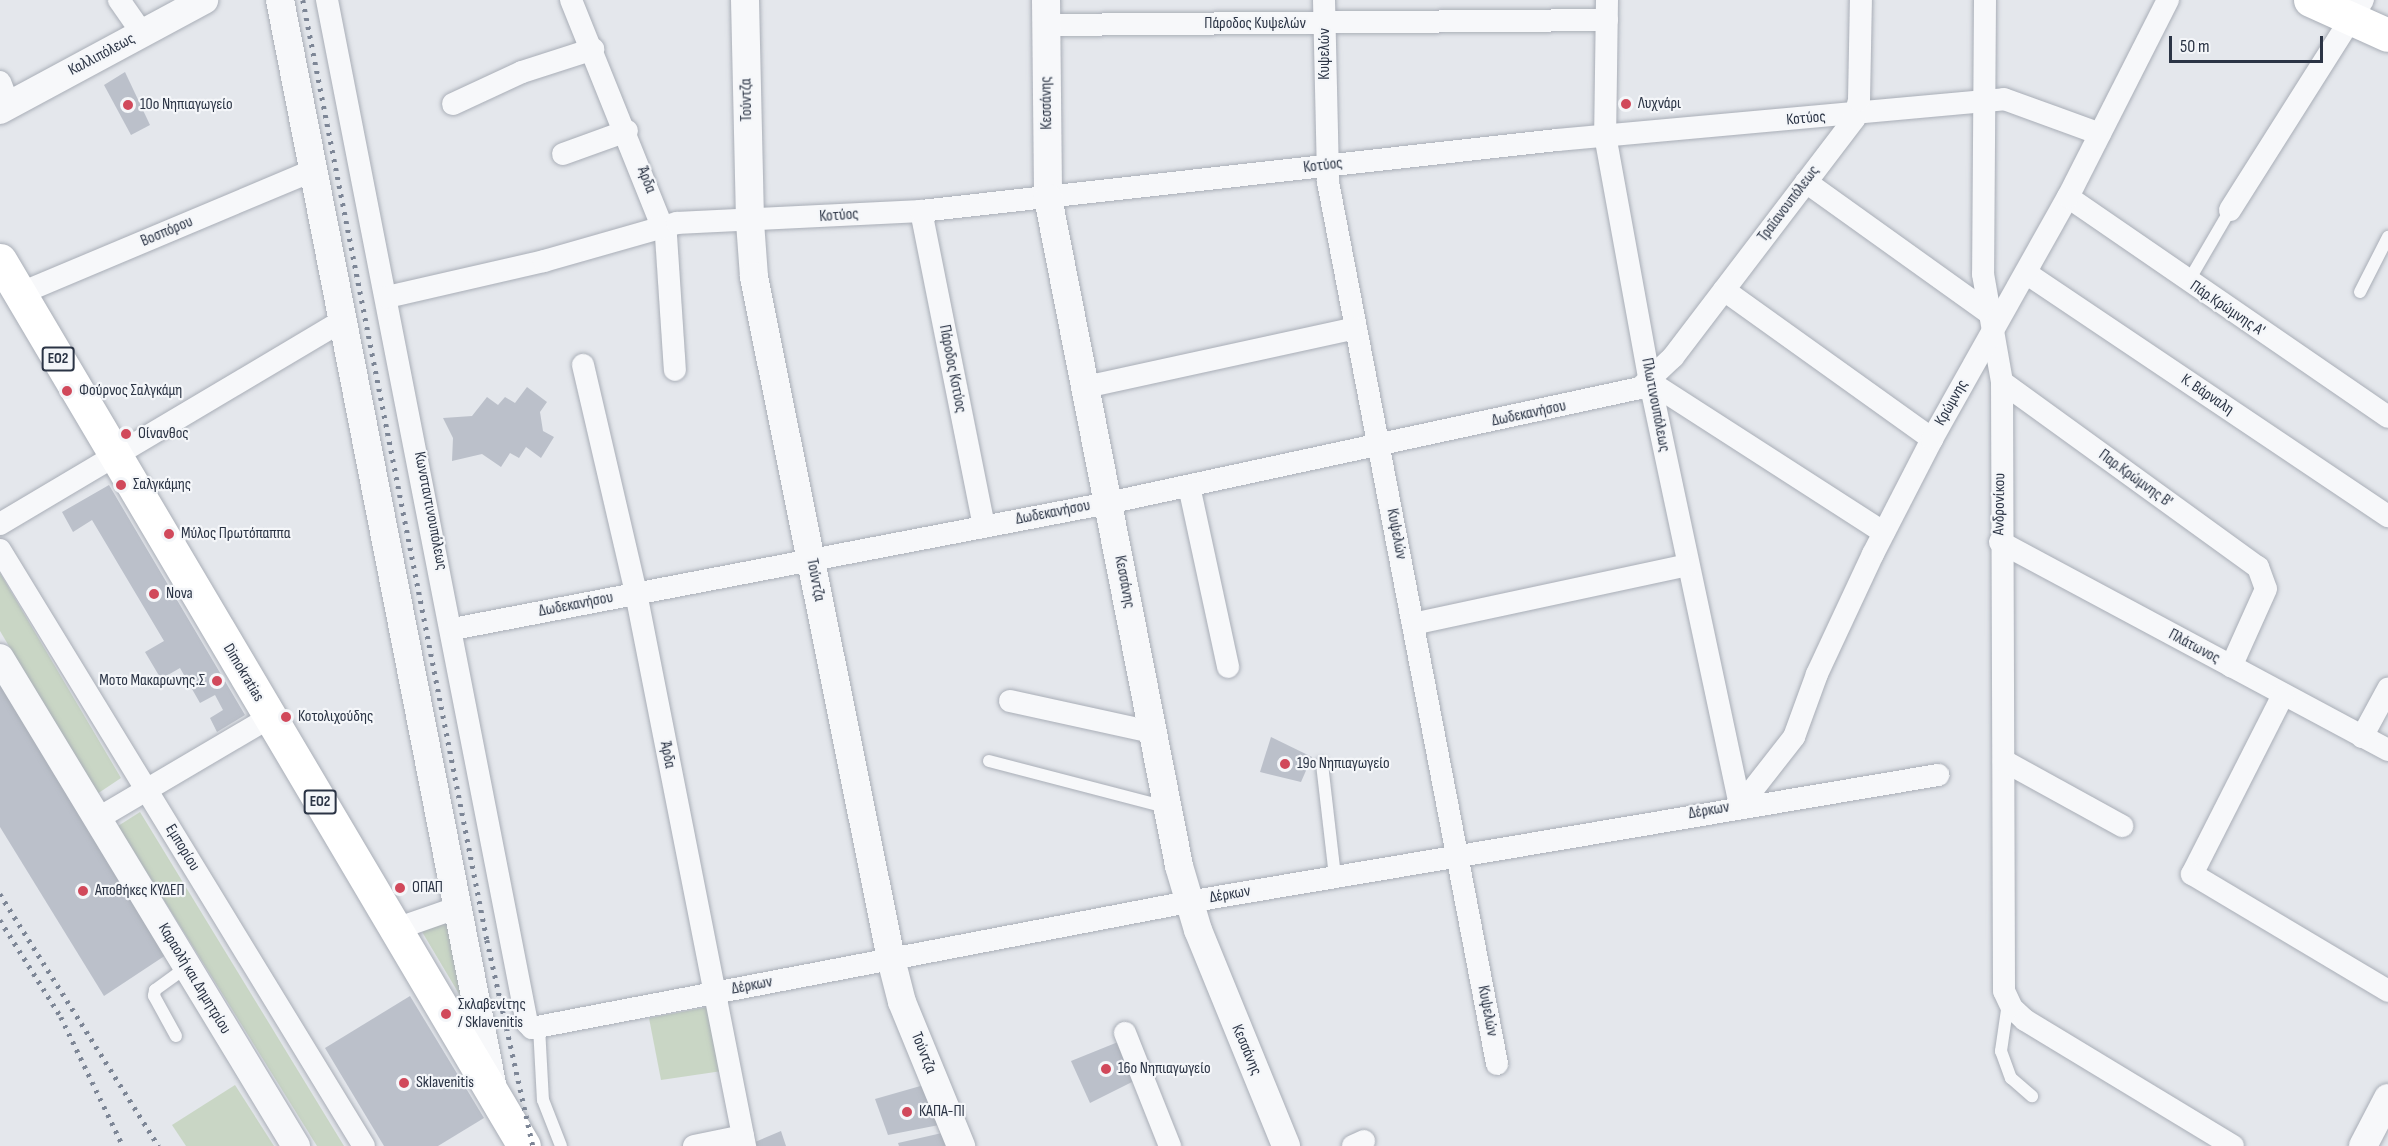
<!DOCTYPE html>
<meta charset="utf-8">
<style>
body{margin:0}
#map{position:relative;width:2388px;height:1146px;overflow:hidden;background:#e4e7ec;font-family:"Sofia Sans Condensed",sans-serif}
div>[style]{position:absolute}
.green>*{inset:0;background:#c9d6c5}
.building>*{inset:0;background:#bbc0ca}
.roads{filter:drop-shadow(0 0 2px #a9aeb7) drop-shadow(0 0 2px #a9aeb7)}
.service>*{height:12px;margin:-6px;padding:0 6px;transform-origin:6px;border-radius:6px;background:#f7f8fa}
.minor>*{height:22px;margin:-11px;padding:0 11px;transform-origin:11px;border-radius:11px;background:#f7f8fa}
.tertiary>*{height:28px;margin:-14px;padding:0 14px;transform-origin:14px;border-radius:14px;background:#f7f8fa}
.primary>*{height:33px;margin:-16.5px;padding:0 16.5px;transform-origin:16.5px;border-radius:16.5px;background:#fff}
.trunk>*{height:33px;margin:-16.5px;padding:0 16.5px;transform-origin:16.5px;border-radius:16.5px;background:#fff}
.rail>*{height:4.5px;margin-top:-2.25px;transform-origin:0;background:repeating-linear-gradient(90deg,#7d8696 0 3px,transparent 0 9px)}
.dots>*{width:16px;height:16px;translate:-50% -50%;box-sizing:border-box;border:3px solid #f4f6f9;border-radius:50%}
span{translate:-50% -50%;white-space:nowrap;text-align:center;line-height:1.15;-webkit-text-stroke:4.5px #f4f6f9;paint-order:stroke}
.shield-label span{padding:2px 4px;background:#f4f6f9;border:2px solid;border-radius:4px;-webkit-text-stroke-width:0}
.shield-label{font-size:15px;color:#2b3445;font-weight:700}
.street-label{font-size:16px;color:#2b3445}
.poi-label{font-size:16px;color:#2b3445}
.left{translate:0 -50%;text-align:left}
.right{translate:-100% -50%;text-align:right}
.scale{position:absolute;left:2169px;top:36px;width:154px;height:27px;box-sizing:border-box;border:3px solid #2b3445;border-top:0;padding-left:8px;font-size:18px;line-height:21px;white-space:nowrap;color:#2b3445;-webkit-text-stroke:4px #f4f6f9;paint-order:stroke}
</style>
<div id="map">
<div class="green">
<div style="clip-path:polygon(0 573px,121px 778px,97px 794px,0 631px)"></div>
<div style="clip-path:polygon(140px 812px,344px 1146px,317px 1146px,118px 826px)"></div>
<div style="clip-path:polygon(450px 920px,465px 1004px,421px 930px)"></div>
<div style="clip-path:polygon(708px 1007px,722px 1071px,661px 1080px,649px 1018px)"></div>
<div style="clip-path:polygon(235px 1085px,274px 1146px,186px 1146px,172px 1125px)"></div>
</div>
<div class="building">
<div style="clip-path:polygon(125px 72px,150px 125px,131px 135px,104px 85px)"></div>
<div style="clip-path:polygon(527px 387px,547px 402px,540px 412px,543px 431px,554px 437px,541px 458px,526px 447px,519px 458px,510px 453px,501px 467px,482px 454px,452px 461px,453px 438px,443px 418px,472px 416px,487px 397px,498px 405px,505px 397px,515px 403px)"></div>
<div style="clip-path:polygon(109px 485px,245px 715px,217px 732px,210px 718px,223px 710px,215px 695px,200px 703px,180px 668px,161px 679px,145px 652px,164px 641px,92px 520px,73px 532px,62px 512px)"></div>
<div style="clip-path:polygon(0 681px,166px 955px,104px 996px,0 827px)"></div>
<div style="clip-path:polygon(1271px 737px,1312px 757px,1301px 782px,1260px 772px)"></div>
<div style="clip-path:polygon(410px 996px,484px 1118px,438px 1146px,384px 1146px,325px 1048px)"></div>
<div style="clip-path:polygon(1123px 1040px,1140px 1078px,1090px 1103px,1071px 1061px)"></div>
<div style="clip-path:polygon(924px 1085px,939px 1125px,888px 1135px,875px 1099px)"></div>
<div style="clip-path:polygon(781px 1131px,786px 1146px,757px 1146px,755px 1142px)"></div>
<div style="clip-path:polygon(942px 1133px,948px 1146px,899px 1146px,898px 1143px)"></div>
</div>
<div class="roads">
<div class="service">
<div style="left:2188px;top:282px;width:83px;rotate:-59.7deg"></div>
<div style="left:2360px;top:292px;width:62px;rotate:-63deg"></div>
<div style="left:989px;top:761px;width:183px;rotate:14.6deg"></div>
<div style="left:1322px;top:764px;width:114px;rotate:83.4deg"></div>
<div style="left:2008px;top:1003px;width:49px;rotate:98.3deg"></div>
<div style="left:2001px;top:1051px;width:29px;rotate:70deg"></div>
<div style="left:2011px;top:1078px;width:28px;rotate:41deg"></div>
<div style="left:539px;top:1027px;width:73px;rotate:86.9deg"></div>
<div style="left:543px;top:1100px;width:49px;rotate:68.6deg"></div>
<div style="left:176px;top:1036px;width:46px;rotate:-118.8deg"></div>
<div style="left:154px;top:996px;width:6px;rotate:-81deg"></div>
<div style="left:155px;top:990px;width:39px;rotate:-36deg"></div>
</div>
<div class="minor">
<div style="left:119px;top:0;width:40px;rotate:55.1deg"></div>
<div style="left:327px;top:0;width:1042px;rotate:78.94deg"></div>
<div style="left:527px;top:1023px;width:7px;rotate:45deg"></div>
<div style="left:532px;top:1028px;width:668px;rotate:-10.87deg"></div>
<div style="left:1188px;top:902px;width:761px;rotate:-9.61deg"></div>
<div style="left:571px;top:0;width:254px;rotate:68.1deg"></div>
<div style="left:666px;top:236px;width:134px;rotate:86.2deg"></div>
<div style="left:1324px;top:0;width:182px;rotate:88.7deg"></div>
<div style="left:1328px;top:182px;width:898px;rotate:79.15deg"></div>
<div style="left:1607px;top:0;width:135px;rotate:90.8deg"></div>
<div style="left:1605px;top:135px;width:251px;rotate:79.7deg"></div>
<div style="left:1650px;top:382px;width:433px;rotate:78deg"></div>
<div style="left:1985px;top:0;width:274px;rotate:90.4deg"></div>
<div style="left:1983px;top:274px;width:110px;rotate:80deg"></div>
<div style="left:2002px;top:382px;width:609px;rotate:89.81deg"></div>
<div style="left:2004px;top:991px;width:19px;rotate:65deg"></div>
<div style="left:2012px;top:1008px;width:18px;rotate:43deg"></div>
<div style="left:2025px;top:1020px;width:243px;rotate:31.2deg"></div>
<div style="left:1046px;top:25px;width:561px;rotate:-0.51deg"></div>
<div style="left:0;top:82px;width:25px;rotate:69deg"></div>
<div style="left:453px;top:104px;width:76px;rotate:-24.9deg"></div>
<div style="left:522px;top:72px;width:75px;rotate:-17.9deg"></div>
<div style="left:563px;top:154px;width:68px;rotate:-19.8deg"></div>
<div style="left:1806px;top:182px;width:225px;rotate:35.6deg"></div>
<div style="left:2068px;top:197px;width:388px;rotate:34.5deg"></div>
<div style="left:2230px;top:210px;width:249px;rotate:-57.7deg"></div>
<div style="left:921px;top:211px;width:321px;rotate:78.7deg"></div>
<div style="left:2026px;top:273px;width:436px;rotate:33.9deg"></div>
<div style="left:1724px;top:290px;width:256px;rotate:35.6deg"></div>
<div style="left:19px;top:294px;width:320px;rotate:-22.8deg"></div>
<div style="left:387px;top:297px;width:161px;rotate:-12.9deg"></div>
<div style="left:544px;top:261px;width:138px;rotate:-15.9deg"></div>
<div style="left:677px;top:223px;width:244px;rotate:-2.8deg"></div>
<div style="left:921px;top:211px;width:640px;rotate:-6.37deg"></div>
<div style="left:1557px;top:140px;width:449px;rotate:-5.2deg"></div>
<div style="left:2004px;top:99px;width:102px;rotate:20deg"></div>
<div style="left:583px;top:365px;width:234px;rotate:76.9deg"></div>
<div style="left:636px;top:593px;width:564px;rotate:78.85deg"></div>
<div style="left:1650px;top:382px;width:278px;rotate:32.8deg"></div>
<div style="left:2002px;top:382px;width:316px;rotate:35.9deg"></div>
<div style="left:2258px;top:567px;width:23px;rotate:70deg"></div>
<div style="left:2266px;top:589px;width:85px;rotate:114.2deg"></div>
<div style="left:1086px;top:387px;width:276px;rotate:-12.3deg"></div>
<div style="left:1189px;top:486px;width:185px;rotate:77.8deg"></div>
<div style="left:0;top:524px;width:400px;rotate:-30.7deg"></div>
<div style="left:2000px;top:542px;width:440px;rotate:28.2deg"></div>
<div style="left:0;top:550px;width:698px;rotate:58.59deg"></div>
<div style="left:1413px;top:624px;width:281px;rotate:-12.1deg"></div>
<div style="left:453px;top:629px;width:667px;rotate:-10.89deg"></div>
<div style="left:1108px;top:503px;width:544px;rotate:-12.2deg"></div>
<div style="left:1640px;top:388px;width:45px;rotate:-43.2deg"></div>
<div style="left:1673px;top:357px;width:299px;rotate:-52.7deg"></div>
<div style="left:1854px;top:119px;width:20px;rotate:-75deg"></div>
<div style="left:1859px;top:100px;width:100px;rotate:-88.9deg"></div>
<div style="left:2283px;top:695px;width:201px;rotate:116.9deg"></div>
<div style="left:2192px;top:874px;width:228px;rotate:30.8deg"></div>
<div style="left:1010px;top:701px;width:145px;rotate:12.3deg"></div>
<div style="left:2362px;top:737px;width:55px;rotate:-61.6deg"></div>
<div style="left:2004px;top:761px;width:135px;rotate:28.8deg"></div>
<div style="left:1740px;top:806px;width:88px;rotate:-52deg"></div>
<div style="left:1794px;top:737px;width:67px;rotate:-69.9deg"></div>
<div style="left:1817px;top:674px;width:132px;rotate:-65deg"></div>
<div style="left:1873px;top:554px;width:129px;rotate:-62.8deg"></div>
<div style="left:1932px;top:439px;width:278px;rotate:-60.7deg"></div>
<div style="left:2068px;top:197px;width:221px;rotate:-63.1deg"></div>
<div style="left:97px;top:819px;width:201px;rotate:-30.5deg"></div>
<div style="left:396px;top:929px;width:67px;rotate:-19.2deg"></div>
<div style="left:1125px;top:1033px;width:122px;rotate:68.3deg"></div>
<div style="left:694px;top:1146px;width:50px;rotate:-11.5deg"></div>
<div style="left:1353px;top:1146px;width:12px;rotate:-24deg"></div>
</div>
<div class="tertiary">
<div style="left:280px;top:0;width:1110px;rotate:78.93deg"></div>
<div style="left:745px;top:0;width:222px;rotate:88.7deg"></div>
<div style="left:750px;top:222px;width:55px;rotate:85.8deg"></div>
<div style="left:754px;top:277px;width:696px;rotate:78.64deg"></div>
<div style="left:891px;top:959px;width:44px;rotate:75.7deg"></div>
<div style="left:902px;top:1002px;width:156px;rotate:67.7deg"></div>
<div style="left:1046px;top:0;width:198px;rotate:89.4deg"></div>
<div style="left:1048px;top:198px;width:681px;rotate:78.9deg"></div>
<div style="left:1179px;top:866px;width:67px;rotate:73.5deg"></div>
<div style="left:1198px;top:930px;width:233px;rotate:67.8deg"></div>
<div style="left:0;top:110px;width:232px;rotate:-28.3deg"></div>
<div style="left:0;top:658px;width:571px;rotate:58.76deg"></div>
<div style="left:2363px;top:1146px;width:54px;rotate:-62.5deg"></div>
</div>
<div class="primary">
<div style="left:2310px;top:0;width:85px;rotate:24.2deg"></div>
</div>
<div class="trunk">
<div style="left:0;top:260px;width:1029px;rotate:59.4deg"></div>
</div>
</div>
<div class="rail">
<div style="left:303px;top:0;width:958px;rotate:78.92deg"></div>
<div style="left:487px;top:940px;width:211px;rotate:77.4deg"></div>
<div style="left:0;top:894px;width:298px;rotate:57.8deg"></div>
<div style="left:0;top:920px;width:115px;rotate:57.8deg"></div>
<div style="left:61px;top:1017px;width:143px;rotate:64.3deg"></div>
</div>
<div class="dots">
<div style="left:1626px;top:104px;background:#d1495b"></div>
<div style="left:128px;top:105px;background:#d1495b"></div>
<div style="left:67px;top:391px;background:#d1495b"></div>
<div style="left:126px;top:434px;background:#d1495b"></div>
<div style="left:121px;top:485px;background:#d1495b"></div>
<div style="left:169px;top:534px;background:#d1495b"></div>
<div style="left:154px;top:594px;background:#d1495b"></div>
<div style="left:217px;top:681px;background:#d1495b"></div>
<div style="left:286px;top:717px;background:#d1495b"></div>
<div style="left:1285px;top:764px;background:#d1495b"></div>
<div style="left:400px;top:888px;background:#d1495b"></div>
<div style="left:83px;top:891px;background:#d1495b"></div>
<div style="left:446px;top:1014px;background:#d1495b"></div>
<div style="left:1106px;top:1069px;background:#d1495b"></div>
<div style="left:404px;top:1083px;background:#d1495b"></div>
<div style="left:907px;top:1112px;background:#d1495b"></div>
</div>
<div class="shield-label">
<span style="left:58px;top:359px">ΕΟ2</span>
<span style="left:320px;top:802px">ΕΟ2</span>
</div>
<div class="street-label">
<span style="left:1255px;top:24px">Πάροδος Κυψελών</span>
<span style="left:1325px;top:54px;rotate:-90deg">Κυψελών</span>
<span style="left:102px;top:55px;rotate:-28deg">Καλλιπόλεως</span>
<span style="left:747px;top:100px;rotate:-91deg">Τούντζα</span>
<span style="left:1047px;top:103px;rotate:-91deg">Κεσσάνης</span>
<span style="left:1806px;top:119px;rotate:-5deg">Κοτύος</span>
<span style="left:1323px;top:166px;rotate:-7deg">Κοτύος</span>
<span style="left:646px;top:180px;rotate:69deg">Άρδα</span>
<span style="left:1789px;top:204px;rotate:-53deg">Τραϊανουπόλεως</span>
<span style="left:839px;top:216px;rotate:-4deg">Κοτύος</span>
<span style="left:167px;top:232px;rotate:-23deg">Βοσπόρου</span>
<span style="left:2227px;top:309px;rotate:34deg">Πάρ.Κρώμνης Α'</span>
<span style="left:952px;top:369px;rotate:79deg">Πάροδος Κοτύος</span>
<span style="left:2207px;top:395px;rotate:34deg">Κ. Βάρναλη</span>
<span style="left:1952px;top:403px;rotate:-60deg">Κρώμνης</span>
<span style="left:1655px;top:405px;rotate:79deg">Πλωτινουπόλεως</span>
<span style="left:1529px;top:414px;rotate:-12deg">Δωδεκανήσου</span>
<span style="left:2135px;top:479px;rotate:36deg">Παρ.Κρώμνης Β'</span>
<span style="left:2000px;top:504px;rotate:-89deg">Ανδρονίκου</span>
<span style="left:430px;top:511px;rotate:79deg">Κωνσταντινουπόλεως</span>
<span style="left:1053px;top:513px;rotate:-11deg">Δωδεκανήσου</span>
<span style="left:1396px;top:534px;rotate:79deg">Κυψελών</span>
<span style="left:815px;top:580px;rotate:79deg">Τούντζα</span>
<span style="left:1124px;top:582px;rotate:79deg">Κεσσάνης</span>
<span style="left:576px;top:605px;rotate:-11deg">Δωδεκανήσου</span>
<span style="left:2194px;top:647px;rotate:28deg">Πλάτωνος</span>
<span style="left:243px;top:673px;rotate:59deg">Dimokratias</span>
<span style="left:667px;top:755px;rotate:79deg">Άρδα</span>
<span style="left:1709px;top:811px;rotate:-10deg">Δέρκων</span>
<span style="left:182px;top:848px;rotate:59deg">Εμπορίου</span>
<span style="left:1230px;top:895px;rotate:-10deg">Δέρκων</span>
<span style="left:194px;top:979px;rotate:59deg">Καραολή και Δημητρίου</span>
<span style="left:752px;top:986px;rotate:-11deg">Δέρκων</span>
<span style="left:1487px;top:1011px;rotate:79deg">Κυψελών</span>
<span style="left:1246px;top:1050px;rotate:67deg">Κεσσάνης</span>
<span style="left:923px;top:1053px;rotate:68deg">Τούντζα</span>
</div>
<div class="poi-label">
<span class="left" style="left:1638px;top:104px">Λυχνάρι</span>
<span class="left" style="left:140px;top:105px">10ο Νηπιαγωγείο</span>
<span class="left" style="left:79px;top:391px">Φούρνος Σαλγκάμη</span>
<span class="left" style="left:138px;top:434px">Οίνανθος</span>
<span class="left" style="left:133px;top:485px">Σαλγκάμης</span>
<span class="left" style="left:181px;top:534px">Μύλος Πρωτόπαππα</span>
<span class="left" style="left:166px;top:594px">Nova</span>
<span class="right" style="left:205px;top:681px">Μοτο Μακαρωνης.Σ</span>
<span class="left" style="left:298px;top:717px">Κοτολιχούδης</span>
<span class="left" style="left:1297px;top:764px">19ο Νηπιαγωγείο</span>
<span class="left" style="left:412px;top:888px">ΟΠΑΠ</span>
<span class="left" style="left:95px;top:891px">Αποθήκες ΚΥΔΕΠ</span>
<span class="left" style="left:458px;top:1014px">Σκλαβενίτης<br>/ Sklavenitis</span>
<span class="left" style="left:1118px;top:1069px">16ο Νηπιαγωγείο</span>
<span class="left" style="left:416px;top:1083px">Sklavenitis</span>
<span class="left" style="left:919px;top:1112px">ΚΑΠΑ-ΠΙ</span>
</div>
<div class="scale">50 m</div>
</div>
